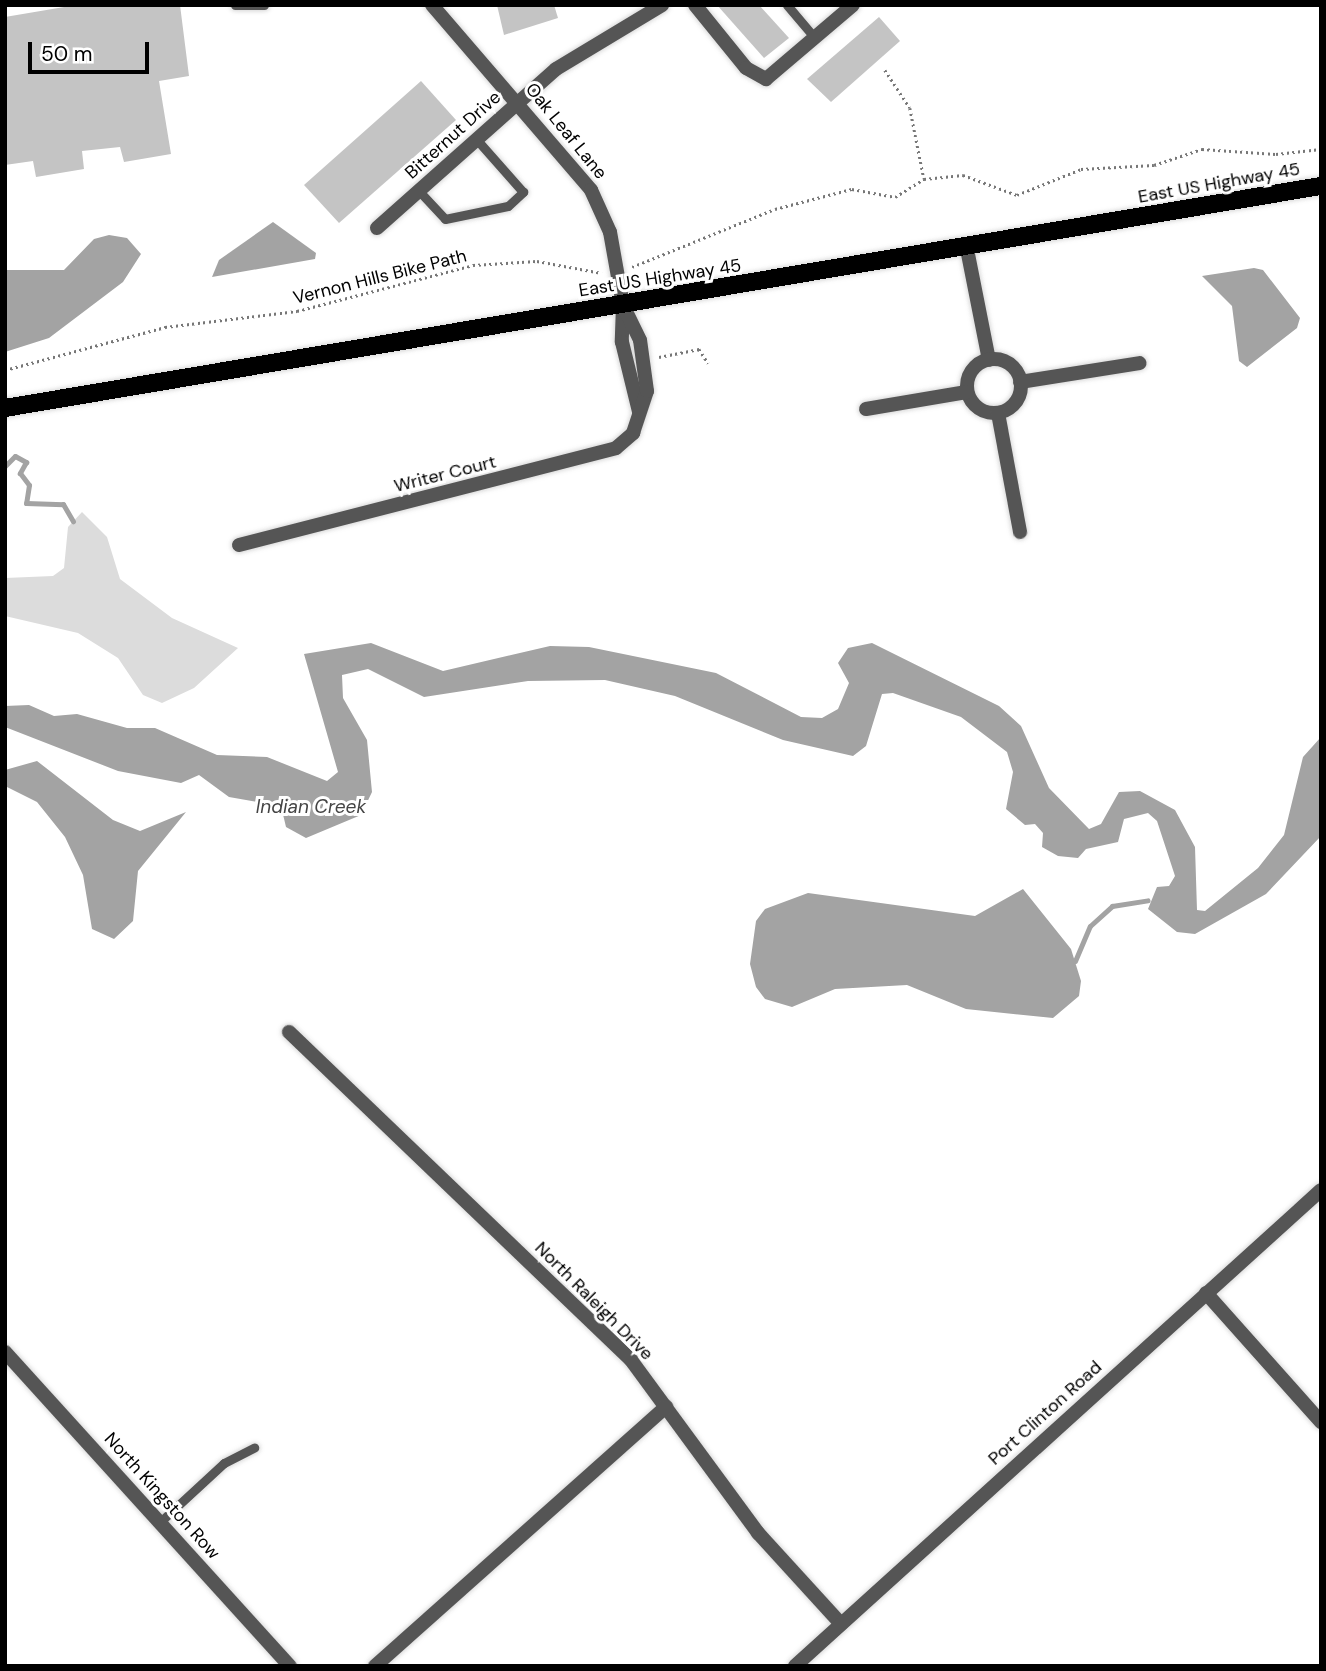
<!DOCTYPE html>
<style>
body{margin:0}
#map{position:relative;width:1326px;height:1671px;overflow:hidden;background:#fff;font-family:"DM Sans",sans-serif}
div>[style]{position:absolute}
.green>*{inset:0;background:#dcdcdc}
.water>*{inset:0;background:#a3a3a3}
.stream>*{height:5px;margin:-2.5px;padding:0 2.5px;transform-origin:2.5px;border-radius:2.5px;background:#a3a3a3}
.building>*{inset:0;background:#c4c4c4}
.path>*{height:2.5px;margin-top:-1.25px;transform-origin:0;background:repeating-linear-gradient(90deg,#777 0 2px,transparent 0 5.5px)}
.roads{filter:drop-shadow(0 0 2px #dbdbdb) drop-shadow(0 0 2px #dbdbdb)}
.service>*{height:9px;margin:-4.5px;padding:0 4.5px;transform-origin:4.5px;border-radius:4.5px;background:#555}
.minor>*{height:14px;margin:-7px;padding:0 7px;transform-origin:7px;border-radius:7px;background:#555}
.minor>.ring{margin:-7px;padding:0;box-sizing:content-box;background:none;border:14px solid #555;border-radius:50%}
.tertiary>*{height:14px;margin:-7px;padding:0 7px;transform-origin:7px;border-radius:7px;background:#555}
.primary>*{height:18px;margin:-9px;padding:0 9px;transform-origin:9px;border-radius:9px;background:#000}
span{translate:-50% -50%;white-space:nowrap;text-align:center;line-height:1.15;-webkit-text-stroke:6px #fff;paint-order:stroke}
.street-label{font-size:18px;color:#000}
.water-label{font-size:19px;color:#444;font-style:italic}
.frame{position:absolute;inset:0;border:7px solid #000;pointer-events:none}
.scale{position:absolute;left:28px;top:42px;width:121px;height:32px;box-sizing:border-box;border:4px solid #000;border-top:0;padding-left:9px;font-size:21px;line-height:24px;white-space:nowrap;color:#000;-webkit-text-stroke:5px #fff;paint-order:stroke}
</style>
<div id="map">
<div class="green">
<div style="clip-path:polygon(82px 512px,107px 537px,120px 579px,172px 618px,238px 648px,194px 688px,162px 703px,143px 695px,118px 658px,78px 633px,5px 616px,5px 578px,53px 576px,64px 568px,68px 527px)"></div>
</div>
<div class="water">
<div style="clip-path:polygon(273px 222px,316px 253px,315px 259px,212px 277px,219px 260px)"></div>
<div style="clip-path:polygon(109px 235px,127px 238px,141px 254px,123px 282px,49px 338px,5px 352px,5px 270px,64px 270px,94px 239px)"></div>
<div style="clip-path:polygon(1254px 268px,1263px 270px,1300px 318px,1297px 328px,1247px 367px,1239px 361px,1232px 306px,1202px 276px)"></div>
<div style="clip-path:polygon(371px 643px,443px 671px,550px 646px,589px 647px,716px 673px,801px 717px,822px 718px,838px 709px,849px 683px,838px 663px,848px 648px,872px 643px,999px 706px,1021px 726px,1049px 788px,1089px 829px,1101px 824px,1119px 792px,1140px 791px,1175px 810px,1195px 847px,1197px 910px,1205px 911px,1258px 868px,1284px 835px,1303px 757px,1321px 737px,1321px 836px,1266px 894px,1195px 934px,1177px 932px,1148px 909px,1157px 887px,1169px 886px,1175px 876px,1157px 821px,1148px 813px,1124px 819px,1118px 842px,1086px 849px,1078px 858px,1058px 856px,1042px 847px,1043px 833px,1035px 824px,1025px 825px,1006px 809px,1013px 772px,1007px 752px,961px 717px,893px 693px,882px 694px,866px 746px,853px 756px,783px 740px,675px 696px,605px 680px,528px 681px,424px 697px,368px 669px,342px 675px,343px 698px,367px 740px,372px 792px,361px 815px,306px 838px,286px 827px,281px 806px,229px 797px,199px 775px,181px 783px,118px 771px,5px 727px,5px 706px,29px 705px,54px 716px,77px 714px,127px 728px,155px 728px,217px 755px,267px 757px,327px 781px,338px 772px,304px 654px)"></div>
<div style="clip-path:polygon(37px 761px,113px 820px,140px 831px,186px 812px,138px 871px,133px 921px,114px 939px,92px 929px,83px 875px,65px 837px,37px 802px,5px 786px,5px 770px)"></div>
<div style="clip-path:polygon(1023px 889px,1071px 949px,1081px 981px,1079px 996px,1053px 1018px,966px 1009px,907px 985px,835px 989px,792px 1007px,765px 999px,756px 987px,750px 964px,756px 921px,765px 909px,808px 893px,975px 916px)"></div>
</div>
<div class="stream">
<div style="left:5px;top:466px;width:14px;rotate:-45deg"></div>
<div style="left:15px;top:456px;width:13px;rotate:29deg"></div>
<div style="left:26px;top:462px;width:13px;rotate:119deg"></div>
<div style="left:20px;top:473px;width:15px;rotate:53deg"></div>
<div style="left:29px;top:485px;width:18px;rotate:99deg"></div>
<div style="left:26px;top:503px;width:37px;rotate:2deg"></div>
<div style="left:63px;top:504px;width:20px;rotate:60deg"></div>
<div style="left:1075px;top:961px;width:38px;rotate:-67deg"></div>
<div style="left:1090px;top:926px;width:30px;rotate:-42deg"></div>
<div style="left:1112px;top:906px;width:36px;rotate:-9deg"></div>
</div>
<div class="building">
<div style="clip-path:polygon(76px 5px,180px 5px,189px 76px,159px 81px,171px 154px,124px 162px,120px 147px,82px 151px,84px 169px,36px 177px,33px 161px,5px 165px,5px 17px)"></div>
<div style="clip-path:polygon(497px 5px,554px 5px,558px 18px,504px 35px)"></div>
<div style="clip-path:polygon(717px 5px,759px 5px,789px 38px,764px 58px)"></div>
<div style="clip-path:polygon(879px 17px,900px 41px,831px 102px,807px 79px)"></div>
<div style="clip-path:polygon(421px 81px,456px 120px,339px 223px,304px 185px)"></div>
</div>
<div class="path">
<div style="left:885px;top:70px;width:45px;rotate:56.7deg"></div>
<div style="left:910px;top:108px;width:72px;rotate:78.8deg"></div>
<div style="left:632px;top:267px;width:154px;rotate:-22.1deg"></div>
<div style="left:775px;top:209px;width:80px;rotate:-14.6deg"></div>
<div style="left:852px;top:189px;width:44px;rotate:10.5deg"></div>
<div style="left:895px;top:197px;width:34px;rotate:-32deg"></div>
<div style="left:924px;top:179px;width:39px;rotate:-6deg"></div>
<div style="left:963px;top:175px;width:58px;rotate:20.3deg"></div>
<div style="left:1017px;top:195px;width:69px;rotate:-22.1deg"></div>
<div style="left:1081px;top:169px;width:73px;rotate:-3.1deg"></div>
<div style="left:1154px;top:165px;width:51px;rotate:-18.4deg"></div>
<div style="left:1202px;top:149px;width:74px;rotate:3.9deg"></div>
<div style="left:1276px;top:154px;width:45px;rotate:-6.3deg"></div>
<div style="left:659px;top:357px;width:41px;rotate:-11.3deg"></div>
<div style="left:699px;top:349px;width:17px;rotate:57deg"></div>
<div style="left:5px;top:370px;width:166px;rotate:-15deg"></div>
<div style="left:165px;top:327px;width:133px;rotate:-6.9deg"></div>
<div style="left:297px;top:311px;width:182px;rotate:-14.6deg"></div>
<div style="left:473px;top:265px;width:64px;rotate:-3.6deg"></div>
<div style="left:537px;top:261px;width:66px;rotate:10.5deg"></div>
</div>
<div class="roads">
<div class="service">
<div style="left:235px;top:5px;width:29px"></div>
<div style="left:787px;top:5px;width:43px;rotate:49.7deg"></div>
<div style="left:419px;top:191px;width:38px;rotate:47deg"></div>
<div style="left:445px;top:219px;width:64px;rotate:-11.7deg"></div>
<div style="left:508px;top:206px;width:21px;rotate:-43deg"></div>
<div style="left:523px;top:192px;width:69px;rotate:-131.5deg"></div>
<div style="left:160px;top:1522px;width:87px;rotate:-42.7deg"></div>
<div style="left:224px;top:1463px;width:34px;rotate:-27deg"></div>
</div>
<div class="minor">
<div style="left:432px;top:5px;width:244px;rotate:49.3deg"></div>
<div style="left:591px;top:190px;width:46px;rotate:65.7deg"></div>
<div style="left:610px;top:232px;width:74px;rotate:79.9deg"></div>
<div style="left:623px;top:305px;width:37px;rotate:92deg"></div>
<div style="left:622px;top:342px;width:72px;rotate:76.3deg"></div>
<div style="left:695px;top:5px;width:81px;rotate:51deg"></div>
<div style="left:746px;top:68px;width:23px;rotate:29deg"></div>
<div style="left:766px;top:79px;width:114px;rotate:-40.4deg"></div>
<div style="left:377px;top:228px;width:239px;rotate:-41.6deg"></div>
<div style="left:556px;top:69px;width:124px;rotate:-31.1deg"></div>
<div style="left:967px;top:249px;width:113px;rotate:78.8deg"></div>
<div class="ring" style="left:967px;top:359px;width:40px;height:40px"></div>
<div style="left:1020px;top:382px;width:121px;rotate:-9deg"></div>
<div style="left:866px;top:409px;width:102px;rotate:-9.6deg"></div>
<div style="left:998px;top:413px;width:121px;rotate:79.5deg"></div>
<div style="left:239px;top:545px;width:389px;rotate:-14.4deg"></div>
<div style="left:616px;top:448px;width:23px;rotate:-41deg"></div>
<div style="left:633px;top:433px;width:44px;rotate:-71.6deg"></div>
<div style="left:647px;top:391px;width:51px;rotate:-97.8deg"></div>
<div style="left:640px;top:340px;width:39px;rotate:-116deg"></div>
<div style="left:289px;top:1032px;width:474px;rotate:43.8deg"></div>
<div style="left:631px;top:1360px;width:215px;rotate:53.7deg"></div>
<div style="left:758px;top:1533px;width:123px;rotate:47.6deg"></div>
<div style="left:1206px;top:1293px;width:173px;rotate:48.3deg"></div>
<div style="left:5px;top:1352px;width:424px;rotate:47.8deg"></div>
<div style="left:375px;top:1666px;width:390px;rotate:-41.7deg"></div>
</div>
<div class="tertiary">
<div style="left:795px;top:1666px;width:709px;rotate:-42.14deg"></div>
</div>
<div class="primary">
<div style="left:5px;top:408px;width:1335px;rotate:-9.58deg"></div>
</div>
</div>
<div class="street-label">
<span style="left:566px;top:131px;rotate:51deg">Oak Leaf Lane</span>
<span style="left:453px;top:135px;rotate:-42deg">Bitternut Drive</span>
<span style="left:1219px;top:183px;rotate:-10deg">East US Highway 45</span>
<span style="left:380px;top:277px;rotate:-14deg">Vernon Hills Bike Path</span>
<span style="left:660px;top:278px;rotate:-9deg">East US Highway 45</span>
<span style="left:445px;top:474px;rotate:-14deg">Writer Court</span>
<span style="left:594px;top:1301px;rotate:45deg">North Raleigh Drive</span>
<span style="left:1045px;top:1413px;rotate:-42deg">Port Clinton Road</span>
<span style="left:162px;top:1496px;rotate:48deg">North Kingston Row</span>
</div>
<div class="water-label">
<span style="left:311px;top:807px">Indian Creek</span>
</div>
<div class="frame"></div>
<div class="scale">50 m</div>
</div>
